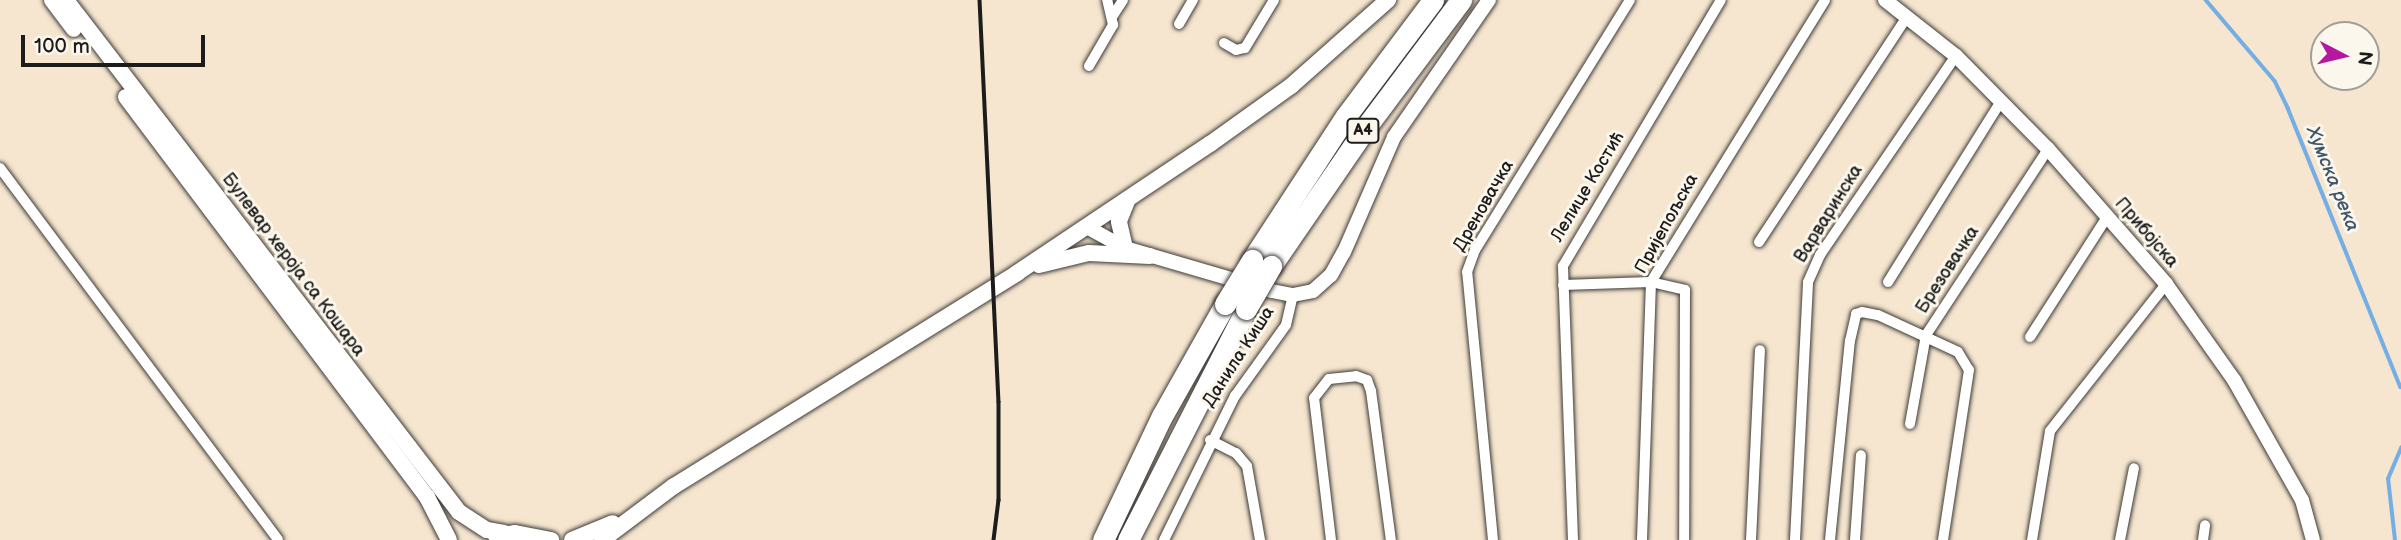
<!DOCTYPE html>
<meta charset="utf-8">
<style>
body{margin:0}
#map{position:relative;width:2401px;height:540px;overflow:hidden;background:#f6e6cf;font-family:"Balsamiq Sans",sans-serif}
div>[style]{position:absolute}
.stream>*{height:3.5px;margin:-1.75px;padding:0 1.75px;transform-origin:1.75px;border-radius:1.75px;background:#74aee4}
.roads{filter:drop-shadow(0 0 2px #3d3a37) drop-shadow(0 0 2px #3d3a37)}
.minor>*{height:10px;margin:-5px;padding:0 5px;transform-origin:5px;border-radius:5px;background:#fff}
.tertiary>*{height:14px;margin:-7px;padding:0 7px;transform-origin:7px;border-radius:7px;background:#fff}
.secondary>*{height:16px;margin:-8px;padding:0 8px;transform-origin:8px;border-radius:8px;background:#fff}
.motorway>*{height:21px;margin:-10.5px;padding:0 10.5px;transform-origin:10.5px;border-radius:10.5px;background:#fff}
.rail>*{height:3.5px;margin:-1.75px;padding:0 1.75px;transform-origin:1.75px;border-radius:1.75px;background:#1c1c1c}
.bridges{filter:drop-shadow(0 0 2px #3d3a37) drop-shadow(0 0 2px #3d3a37)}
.motorway-bridge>*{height:21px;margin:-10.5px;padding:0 10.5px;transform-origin:10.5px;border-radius:10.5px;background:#fff}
span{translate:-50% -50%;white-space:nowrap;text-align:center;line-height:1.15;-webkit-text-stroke:6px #fbf7ec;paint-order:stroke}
.shield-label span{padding:2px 5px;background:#fbf7ec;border:2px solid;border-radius:5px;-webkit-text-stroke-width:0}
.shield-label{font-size:16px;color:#1c1c1c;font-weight:700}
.street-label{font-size:18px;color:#1c1c1c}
.water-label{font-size:19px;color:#3f566c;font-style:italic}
.north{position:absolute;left:2310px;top:21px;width:70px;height:70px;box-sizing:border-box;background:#fbf7ec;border:2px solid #a29f99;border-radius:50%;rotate:97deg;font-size:19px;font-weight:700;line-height:28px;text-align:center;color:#1c1c1c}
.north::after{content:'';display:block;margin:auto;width:24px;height:32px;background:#b5179e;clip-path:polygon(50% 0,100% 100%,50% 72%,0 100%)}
.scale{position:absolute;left:21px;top:35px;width:184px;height:32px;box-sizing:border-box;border:4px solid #1c1c1c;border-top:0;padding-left:9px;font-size:21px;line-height:24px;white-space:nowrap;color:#1c1c1c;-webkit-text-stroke:5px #fbf7ec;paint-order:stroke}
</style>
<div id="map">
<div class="stream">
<div style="left:2206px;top:0;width:106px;rotate:49.6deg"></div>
<div style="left:2275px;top:81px;width:30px;rotate:64deg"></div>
<div style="left:2288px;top:108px;width:301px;rotate:68deg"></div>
<div style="left:2395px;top:540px;width:61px;rotate:-96.5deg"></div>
<div style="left:2388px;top:479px;width:34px;rotate:-67deg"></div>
</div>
<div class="roads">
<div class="minor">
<div style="left:1112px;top:17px;width:20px;rotate:-57deg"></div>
<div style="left:1179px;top:24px;width:28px;rotate:-60deg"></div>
<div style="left:1224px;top:43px;width:14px;rotate:30deg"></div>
<div style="left:1236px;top:50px;width:9px;rotate:-13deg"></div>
<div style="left:1245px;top:48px;width:56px;rotate:-58.9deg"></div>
<div style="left:1089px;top:66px;width:48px;rotate:-59.7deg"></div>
<div style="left:1113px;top:25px;width:26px;rotate:-103deg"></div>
<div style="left:0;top:168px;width:464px;rotate:53.2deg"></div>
<div style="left:1759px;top:242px;width:269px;rotate:-56.7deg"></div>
<div style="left:1888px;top:282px;width:213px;rotate:-58deg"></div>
<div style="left:1563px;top:285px;width:88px;rotate:-2deg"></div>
<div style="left:1651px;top:282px;width:35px;rotate:13deg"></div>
<div style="left:1685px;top:290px;width:250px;rotate:90.2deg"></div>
<div style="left:2030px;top:337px;width:143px;rotate:-57.3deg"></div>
<div style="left:1910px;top:424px;width:90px;rotate:-79.8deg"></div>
<div style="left:1926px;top:335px;width:222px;rotate:-56.7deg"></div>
<div style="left:1210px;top:440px;width:29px;rotate:27deg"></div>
<div style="left:1236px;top:453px;width:17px;rotate:50deg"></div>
<div style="left:1247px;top:466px;width:75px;rotate:80deg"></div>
<div style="left:1164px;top:540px;width:161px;rotate:-63.8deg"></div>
<div style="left:1235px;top:396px;width:87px;rotate:-54.3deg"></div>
<div style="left:1286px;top:325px;width:31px;rotate:-77deg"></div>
<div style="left:1331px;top:540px;width:143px;rotate:-96.8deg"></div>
<div style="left:1314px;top:398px;width:24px;rotate:-52deg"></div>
<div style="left:1329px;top:379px;width:27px;rotate:-6deg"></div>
<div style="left:1356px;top:376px;width:12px;rotate:20deg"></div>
<div style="left:1367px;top:380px;width:12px;rotate:70deg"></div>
<div style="left:1371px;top:391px;width:150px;rotate:82.4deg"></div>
<div style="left:1493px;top:540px;width:269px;rotate:-95.5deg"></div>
<div style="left:1467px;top:272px;width:23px;rotate:-70deg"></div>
<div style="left:1475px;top:250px;width:294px;rotate:-58.2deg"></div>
<div style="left:1573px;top:540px;width:274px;rotate:-92.1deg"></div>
<div style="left:1563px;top:266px;width:309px;rotate:-59.3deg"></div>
<div style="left:1642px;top:540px;width:258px;rotate:-88deg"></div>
<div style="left:1651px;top:282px;width:331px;rotate:-58.3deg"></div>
<div style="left:1751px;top:540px;width:190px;rotate:-87.3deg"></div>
<div style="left:1795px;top:540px;width:258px;rotate:-87.1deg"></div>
<div style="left:1808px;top:282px;width:30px;rotate:-66deg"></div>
<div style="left:1820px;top:255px;width:241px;rotate:-55.7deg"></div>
<div style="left:1830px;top:540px;width:200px;rotate:-84.3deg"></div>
<div style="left:1850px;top:341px;width:28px;rotate:-77deg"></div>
<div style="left:1856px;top:314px;width:6px;rotate:-18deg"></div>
<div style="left:1862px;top:312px;width:16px;rotate:11deg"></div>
<div style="left:1878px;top:315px;width:88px;rotate:24.8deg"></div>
<div style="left:1958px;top:352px;width:21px;rotate:59deg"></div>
<div style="left:1969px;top:370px;width:172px;rotate:98.7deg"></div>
<div style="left:1855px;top:540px;width:85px;rotate:-86deg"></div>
<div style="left:2032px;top:540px;width:110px;rotate:-80.6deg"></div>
<div style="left:2050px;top:431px;width:187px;rotate:-51.7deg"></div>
<div style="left:2120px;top:540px;width:73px;rotate:-79deg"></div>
<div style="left:2203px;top:540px;width:15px;rotate:-82deg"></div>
</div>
<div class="tertiary">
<div style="left:1885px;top:0;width:90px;rotate:38.3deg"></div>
<div style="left:1956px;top:56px;width:131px;rotate:45.3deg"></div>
<div style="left:2048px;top:149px;width:179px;rotate:48.8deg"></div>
<div style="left:2166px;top:284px;width:118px;rotate:54.7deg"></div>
<div style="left:2234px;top:380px;width:138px;rotate:60.5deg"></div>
<div style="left:2302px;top:500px;width:41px;rotate:74.6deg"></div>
<div style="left:1087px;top:227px;width:43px;rotate:28.9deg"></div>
<div style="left:1125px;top:248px;width:153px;rotate:16.3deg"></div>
<div style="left:1272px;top:291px;width:21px;rotate:11deg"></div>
<div style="left:1293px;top:295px;width:20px;rotate:-11deg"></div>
<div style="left:1313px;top:291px;width:24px;rotate:-42deg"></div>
<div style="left:1331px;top:275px;width:26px;rotate:-61deg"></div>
<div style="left:1344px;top:252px;width:125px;rotate:-66.5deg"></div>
<div style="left:1394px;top:137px;width:167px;rotate:-55.3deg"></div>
</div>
<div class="secondary">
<div style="left:52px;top:0;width:36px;rotate:53deg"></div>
<div style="left:66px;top:0;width:645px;rotate:52.49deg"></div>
<div style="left:459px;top:512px;width:33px;rotate:33deg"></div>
<div style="left:487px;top:530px;width:17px;rotate:10deg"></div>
<div style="left:126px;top:97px;width:501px;rotate:53.04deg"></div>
<div style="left:427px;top:497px;width:48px;rotate:62.9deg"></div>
<div style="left:1125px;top:248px;width:28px;rotate:-103deg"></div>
<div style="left:1119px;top:221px;width:24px;rotate:-68deg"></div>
<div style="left:1039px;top:265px;width:51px;rotate:-13.5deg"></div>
<div style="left:1089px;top:253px;width:61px;rotate:2.8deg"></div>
<div style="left:496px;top:536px;width:19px;rotate:-9deg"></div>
<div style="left:515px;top:533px;width:37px;rotate:11deg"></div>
<div style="left:572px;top:540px;width:44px;rotate:-22.5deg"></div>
<div style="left:602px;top:540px;width:90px;rotate:-36.9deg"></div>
<div style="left:674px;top:486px;width:404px;rotate:-31.8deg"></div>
<div style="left:1017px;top:273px;width:232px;rotate:-33.8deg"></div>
<div style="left:1210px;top:144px;width:100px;rotate:-35.6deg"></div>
<div style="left:1291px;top:86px;width:130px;rotate:-41.6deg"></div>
</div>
<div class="motorway">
<div style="left:1252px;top:260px;width:172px;rotate:-56.9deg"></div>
<div style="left:1346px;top:116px;width:145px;rotate:-53.1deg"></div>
<div style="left:1271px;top:266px;width:168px;rotate:-55.6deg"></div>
<div style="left:1366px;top:127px;width:159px;rotate:-53.2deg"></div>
<div style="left:1103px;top:540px;width:137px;rotate:-64.6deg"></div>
<div style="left:1162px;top:416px;width:129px;rotate:-60.6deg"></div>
<div style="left:1128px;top:540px;width:259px;rotate:-62.9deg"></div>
</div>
</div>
<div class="rail">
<div style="left:980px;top:0;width:402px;rotate:87.3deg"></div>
<div style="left:999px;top:402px;width:98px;rotate:90deg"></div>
<div style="left:999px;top:500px;width:40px;rotate:97.1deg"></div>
</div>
<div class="bridges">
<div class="motorway-bridge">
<div style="left:1225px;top:304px;width:52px;rotate:-58.5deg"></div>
<div style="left:1246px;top:309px;width:50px;rotate:-59.8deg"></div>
</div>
</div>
<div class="shield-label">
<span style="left:1363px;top:131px">A4</span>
</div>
<div class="street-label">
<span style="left:1588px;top:187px;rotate:-59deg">Лелице Костић</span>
<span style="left:1484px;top:206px;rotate:-60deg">Дреновачка</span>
<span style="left:1829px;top:214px;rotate:-58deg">Варваринска</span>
<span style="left:1667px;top:224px;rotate:-61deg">Пријепољска</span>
<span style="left:2146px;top:233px;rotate:49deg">Прибојска</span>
<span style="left:293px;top:265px;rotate:53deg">Булевар хероја са Кошара</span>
<span style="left:1948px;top:270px;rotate:-57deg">Брезовачка</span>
<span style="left:1239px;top:357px;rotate:-57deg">Данила Киша</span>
</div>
<div class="water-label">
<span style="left:2332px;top:179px;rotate:68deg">Хумска река</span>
</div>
<div class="north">N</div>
<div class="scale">100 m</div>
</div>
